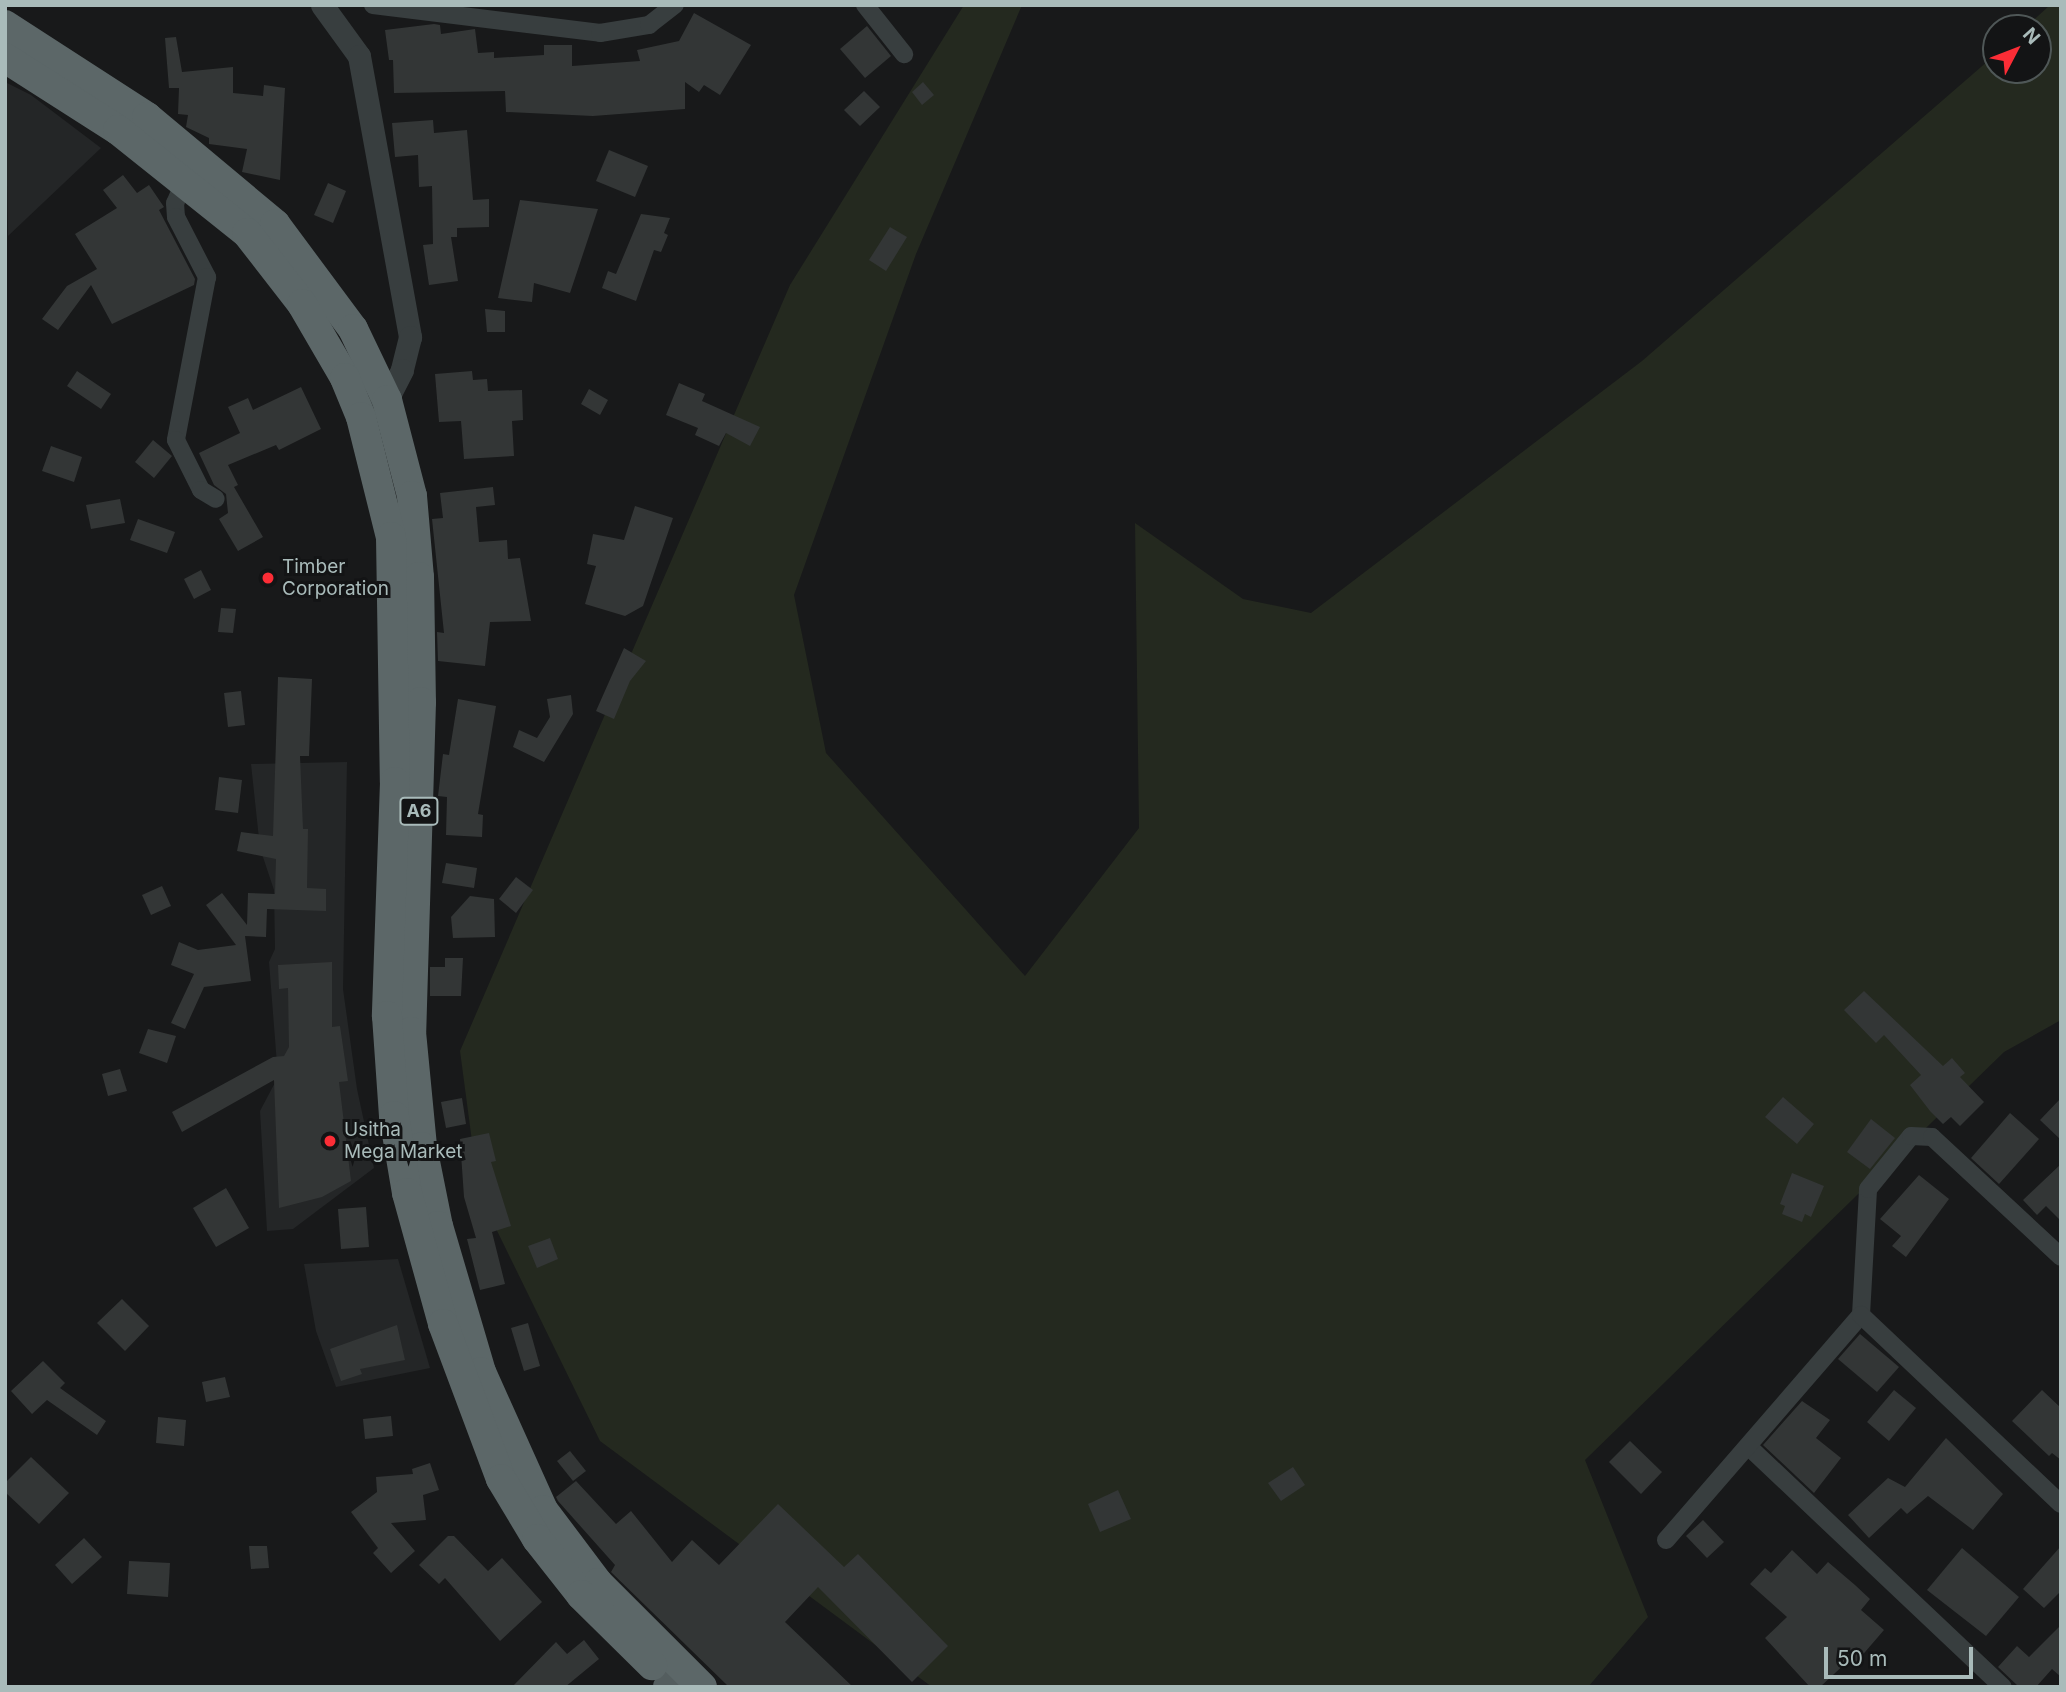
<!DOCTYPE html>
<style>
body{margin:0}
#map{position:relative;width:2066px;height:1692px;overflow:hidden;background:#18191a;font-family:Inter,sans-serif}
div>[style]{position:absolute}
.built>*{inset:0;background:#242627}
.green>*{inset:0;background:#24291f}
.building>*{inset:0;background:#333636}
.minor>*{height:18px;margin:-9px;padding:0 9px;transform-origin:9px;border-radius:9px;background:#383e3f}
.tertiary>*{height:23px;margin:-11.5px;padding:0 11.5px;transform-origin:11.5px;border-radius:11.5px;background:#383e3f}
.primary>*{height:28px;margin:-14px;padding:0 14px;transform-origin:14px;border-radius:14px;background:#545e5f}
.trunk>*{height:30px;margin:-15px;padding:0 15px;transform-origin:15px;border-radius:15px;background:#5c6768}
.dots>*{width:19px;height:19px;translate:-50% -50%;box-sizing:border-box;border:4px solid #131415;border-radius:50%}
span{translate:-50% -50%;white-space:nowrap;text-align:center;line-height:1.15;-webkit-text-stroke:6px #131415;paint-order:stroke}
.shield-label span{padding:2px 5px;background:#131415;border:2px solid;border-radius:5px;-webkit-text-stroke-width:0}
.shield-label{font-size:18px;color:#a9bbba;font-weight:700}
.poi-label{font-size:19px;color:#a9bbba}
.left{translate:0 -50%;text-align:left}
.frame{position:absolute;inset:0;border:7px solid #a9bbba;pointer-events:none}
.north{position:absolute;left:1982px;top:14px;width:70px;height:70px;box-sizing:border-box;background:#131415;border:2px solid #4f5757;border-radius:50%;rotate:48deg;font-size:19px;font-weight:700;line-height:28px;text-align:center;color:#a9bbba}
.north::after{content:'';display:block;margin:auto;width:24px;height:32px;background:#fc2d36;clip-path:polygon(50% 0,100% 100%,50% 72%,0 100%)}
.scale{position:absolute;left:1824px;top:1647px;width:149px;height:32px;box-sizing:border-box;border:4px solid #a9bbba;border-top:0;padding-left:9px;font-size:21px;line-height:24px;white-space:nowrap;color:#a9bbba;-webkit-text-stroke:5px #131415;paint-order:stroke}
</style>
<div id="map">
<div class="built">
<div style="clip-path:polygon(5px 82px,31px 95px,101px 148px,8px 236px)"></div>
<div style="clip-path:polygon(347px 762px,343px 989px,357px 1089px,374px 1168px,293px 1229px,267px 1231px,260px 1111px,278px 1077px,269px 962px,275px 949px,274px 890px,260px 848px,251px 764px)"></div>
<div style="clip-path:polygon(398px 1259px,430px 1368px,336px 1387px,316px 1331px,304px 1264px)"></div>
</div>
<div class="green">
<div style="clip-path:polygon(964px 5px,1022px 5px,916px 254px,794px 595px,826px 753px,1025px 976px,1139px 828px,1135px 523px,1243px 599px,1311px 613px,1642px 361px,1996px 54px,1996px 70px,2038px 70px,2038px 28px,2025px 28px,2050px 5px,2061px 5px,2061px 1020px,2004px 1052px,1585px 1460px,1648px 1617px,1588px 1687px,932px 1687px,600px 1441px,479px 1194px,460px 1051px,790px 285px)"></div>
</div>
<div class="building">
<div style="clip-path:polygon(694px 13px,751px 45px,720px 95px,704px 85px,699px 92px,685px 82px,685px 109px,593px 116px,506px 112px,505px 91px,394px 93px,393px 60px,389px 60px,385px 30px,434px 24px,440px 25px,441px 34px,475px 29px,478px 53px,494px 52px,494px 58px,544px 55px,544px 45px,572px 45px,572px 66px,640px 61px,637px 50px,679px 41px)"></div>
<div style="clip-path:polygon(867px 26px,891px 56px,865px 78px,840px 49px)"></div>
<div style="clip-path:polygon(176px 37px,182px 72px,233px 67px,233px 93px,263px 96px,264px 85px,285px 88px,280px 180px,242px 172px,247px 149px,209px 144px,209px 138px,186px 127px,188px 115px,178px 114px,179px 88px,169px 88px,165px 38px)"></div>
<div style="clip-path:polygon(923px 82px,934px 95px,922px 105px,912px 92px)"></div>
<div style="clip-path:polygon(864px 91px,880px 107px,860px 126px,844px 110px)"></div>
<div style="clip-path:polygon(433px 120px,434px 133px,467px 130px,473px 200px,489px 199px,489px 227px,457px 228px,457px 237px,451px 237px,458px 281px,429px 285px,423px 245px,433px 244px,432px 186px,419px 187px,418px 155px,395px 157px,392px 123px)"></div>
<div style="clip-path:polygon(609px 150px,648px 166px,635px 197px,596px 181px)"></div>
<div style="clip-path:polygon(123px 175px,137px 193px,149px 185px,164px 207px,159px 210px,195px 279px,194px 285px,112px 324px,91px 285px,58px 330px,42px 319px,67px 286px,97px 269px,75px 234px,117px 208px,103px 190px)"></div>
<div style="clip-path:polygon(328px 183px,346px 191px,333px 223px,314px 215px)"></div>
<div style="clip-path:polygon(520px 200px,598px 209px,570px 293px,534px 283px,532px 302px,498px 298px)"></div>
<div style="clip-path:polygon(641px 214px,670px 218px,664px 233px,668px 235px,661px 252px,654px 250px,636px 301px,602px 288px,608px 271px,616px 274px)"></div>
<div style="clip-path:polygon(890px 227px,907px 237px,886px 271px,869px 260px)"></div>
<div style="clip-path:polygon(485px 309px,505px 311px,505px 332px,487px 332px)"></div>
<div style="clip-path:polygon(77px 371px,111px 394px,101px 409px,67px 386px)"></div>
<div style="clip-path:polygon(472px 371px,473px 380px,487px 379px,488px 391px,522px 390px,523px 420px,512px 421px,514px 456px,464px 459px,461px 421px,439px 422px,435px 374px)"></div>
<div style="clip-path:polygon(679px 383px,705px 394px,702px 401px,760px 427px,750px 446px,726px 433px,719px 446px,695px 435px,698px 428px,666px 415px)"></div>
<div style="clip-path:polygon(301px 387px,321px 429px,279px 450px,276px 445px,228px 465px,238px 485px,234px 487px,263px 537px,238px 551px,219px 519px,228px 513px,226px 494px,214px 485px,199px 453px,240px 433px,228px 407px,248px 398px,253px 410px)"></div>
<div style="clip-path:polygon(589px 389px,608px 400px,600px 415px,581px 404px)"></div>
<div style="clip-path:polygon(153px 440px,172px 456px,154px 478px,135px 462px)"></div>
<div style="clip-path:polygon(51px 446px,82px 457px,74px 482px,42px 471px)"></div>
<div style="clip-path:polygon(493px 487px,495px 505px,476px 507px,479px 542px,507px 540px,508px 559px,520px 558px,531px 621px,490px 622px,485px 666px,438px 661px,437px 632px,444px 633px,432px 519px,443px 518px,440px 493px)"></div>
<div style="clip-path:polygon(120px 499px,125px 523px,91px 529px,86px 505px)"></div>
<div style="clip-path:polygon(635px 506px,673px 518px,643px 606px,625px 616px,585px 604px,596px 566px,587px 564px,593px 534px,624px 540px)"></div>
<div style="clip-path:polygon(138px 519px,175px 532px,167px 553px,130px 540px)"></div>
<div style="clip-path:polygon(201px 570px,211px 590px,194px 599px,184px 579px)"></div>
<div style="clip-path:polygon(221px 608px,236px 609px,233px 633px,218px 632px)"></div>
<div style="clip-path:polygon(624px 648px,646px 661px,630px 681px,614px 719px,596px 711px)"></div>
<div style="clip-path:polygon(278px 677px,312px 679px,309px 756px,300px 756px,303px 829px,308px 829px,307px 888px,326px 889px,326px 911px,267px 909px,266px 937px,245px 936px,251px 981px,204px 987px,185px 1029px,171px 1023px,194px 974px,171px 965px,179px 942px,198px 950px,236px 945px,206px 905px,222px 893px,247px 925px,248px 893px,275px 894px,276px 859px,237px 851px,241px 832px,273px 836px)"></div>
<div style="clip-path:polygon(241px 691px,245px 725px,228px 727px,224px 693px)"></div>
<div style="clip-path:polygon(571px 695px,573px 714px,544px 762px,513px 747px,519px 730px,537px 738px,550px 717px,547px 699px)"></div>
<div style="clip-path:polygon(458px 699px,496px 706px,478px 814px,483px 815px,482px 837px,446px 835px,447px 797px,438px 796px,443px 754px,449px 755px)"></div>
<div style="clip-path:polygon(219px 777px,242px 780px,238px 813px,215px 810px)"></div>
<div style="clip-path:polygon(446px 863px,477px 868px,474px 888px,442px 883px)"></div>
<div style="clip-path:polygon(516px 877px,533px 890px,516px 913px,499px 899px)"></div>
<div style="clip-path:polygon(162px 886px,171px 906px,151px 915px,142px 895px)"></div>
<div style="clip-path:polygon(470px 896px,494px 899px,495px 937px,453px 938px,451px 917px)"></div>
<div style="clip-path:polygon(445px 958px,463px 958px,461px 996px,430px 996px,430px 967px,445px 967px)"></div>
<div style="clip-path:polygon(332px 962px,332px 1027px,340px 1026px,348px 1081px,339px 1082px,351px 1181px,322px 1197px,279px 1208px,274px 1080px,182px 1132px,172px 1112px,273px 1057px,284px 1056px,289px 1047px,288px 988px,279px 989px,278px 965px)"></div>
<div style="clip-path:polygon(1864px 991px,1943px 1066px,1952px 1058px,1965px 1073px,1960px 1077px,1984px 1102px,1960px 1126px,1951px 1117px,1943px 1124px,1930px 1111px,1910px 1085px,1921px 1075px,1884px 1035px,1876px 1043px,1844px 1010px)"></div>
<div style="clip-path:polygon(148px 1029px,176px 1036px,167px 1063px,139px 1053px)"></div>
<div style="clip-path:polygon(120px 1069px,127px 1091px,108px 1096px,102px 1074px)"></div>
<div style="clip-path:polygon(1783px 1097px,1814px 1124px,1797px 1144px,1765px 1117px)"></div>
<div style="clip-path:polygon(462px 1098px,466px 1124px,446px 1128px,441px 1102px)"></div>
<div style="clip-path:polygon(2061px 1098px,2061px 1140px,2040px 1120px)"></div>
<div style="clip-path:polygon(2010px 1113px,2039px 1139px,1999px 1184px,1971px 1158px)"></div>
<div style="clip-path:polygon(1871px 1119px,1895px 1138px,1870px 1169px,1847px 1152px)"></div>
<div style="clip-path:polygon(489px 1133px,496px 1161px,491px 1162px,511px 1226px,492px 1232px,505px 1284px,480px 1290px,467px 1239px,476px 1238px,464px 1197px,460px 1139px)"></div>
<div style="clip-path:polygon(2061px 1164px,2061px 1221px,2046px 1206px,2037px 1215px,2023px 1200px)"></div>
<div style="clip-path:polygon(1792px 1173px,1824px 1186px,1811px 1217px,1805px 1214px,1802px 1222px,1782px 1214px,1785px 1206px,1780px 1204px)"></div>
<div style="clip-path:polygon(1919px 1175px,1949px 1199px,1906px 1257px,1892px 1246px,1901px 1236px,1880px 1219px)"></div>
<div style="clip-path:polygon(226px 1188px,249px 1228px,216px 1247px,193px 1208px)"></div>
<div style="clip-path:polygon(366px 1207px,369px 1247px,341px 1249px,338px 1209px)"></div>
<div style="clip-path:polygon(550px 1238px,558px 1259px,537px 1268px,528px 1246px)"></div>
<div style="clip-path:polygon(122px 1299px,149px 1326px,125px 1351px,97px 1323px)"></div>
<div style="clip-path:polygon(528px 1323px,540px 1366px,524px 1371px,511px 1328px)"></div>
<div style="clip-path:polygon(397px 1325px,405px 1360px,360px 1369px,362px 1374px,341px 1381px,330px 1349px)"></div>
<div style="clip-path:polygon(1860px 1334px,1899px 1367px,1877px 1392px,1838px 1359px)"></div>
<div style="clip-path:polygon(43px 1361px,65px 1383px,60px 1388px,106px 1421px,97px 1435px,47px 1400px,32px 1414px,11px 1391px)"></div>
<div style="clip-path:polygon(225px 1377px,230px 1397px,206px 1402px,202px 1382px)"></div>
<div style="clip-path:polygon(1894px 1390px,1916px 1408px,1889px 1441px,1867px 1422px)"></div>
<div style="clip-path:polygon(2042px 1390px,2061px 1408px,2061px 1460px,2052px 1453px,2049px 1456px,2012px 1421px)"></div>
<div style="clip-path:polygon(1802px 1401px,1830px 1420px,1816px 1438px,1841px 1458px,1814px 1493px,1763px 1445px)"></div>
<div style="clip-path:polygon(391px 1416px,393px 1436px,365px 1439px,363px 1419px)"></div>
<div style="clip-path:polygon(158px 1417px,186px 1420px,184px 1446px,156px 1443px)"></div>
<div style="clip-path:polygon(1946px 1438px,2003px 1494px,1973px 1530px,1928px 1496px,1907px 1514px,1901px 1508px,1869px 1538px,1848px 1515px,1888px 1478px,1905px 1487px)"></div>
<div style="clip-path:polygon(1630px 1441px,1662px 1472px,1641px 1494px,1609px 1462px)"></div>
<div style="clip-path:polygon(570px 1451px,586px 1471px,573px 1481px,557px 1461px)"></div>
<div style="clip-path:polygon(31px 1457px,69px 1493px,39px 1524px,5px 1492px,5px 1483px)"></div>
<div style="clip-path:polygon(430px 1463px,439px 1490px,423px 1495px,426px 1520px,391px 1523px,415px 1551px,391px 1573px,373px 1553px,378px 1548px,351px 1512px,377px 1492px,376px 1477px,413px 1474px,412px 1469px)"></div>
<div style="clip-path:polygon(1293px 1467px,1305px 1485px,1281px 1501px,1268px 1483px)"></div>
<div style="clip-path:polygon(576px 1481px,616px 1524px,631px 1511px,672px 1562px,692px 1540px,719px 1565px,778px 1504px,844px 1567px,858px 1554px,948px 1646px,912px 1682px,818px 1587px,785px 1622px,853px 1687px,729px 1687px,611px 1572px,615px 1565px,558px 1501px,556px 1497px)"></div>
<div style="clip-path:polygon(1118px 1490px,1131px 1519px,1100px 1532px,1088px 1504px)"></div>
<div style="clip-path:polygon(1703px 1520px,1724px 1542px,1707px 1558px,1686px 1536px)"></div>
<div style="clip-path:polygon(448px 1536px,454px 1536px,488px 1571px,502px 1558px,542px 1602px,500px 1641px,445px 1578px,439px 1584px,419px 1565px)"></div>
<div style="clip-path:polygon(84px 1538px,102px 1557px,72px 1584px,55px 1565px)"></div>
<div style="clip-path:polygon(249px 1546px,267px 1546px,269px 1568px,251px 1569px)"></div>
<div style="clip-path:polygon(2061px 1546px,2061px 1591px,2044px 1608px,2023px 1589px)"></div>
<div style="clip-path:polygon(1962px 1548px,2019px 1597px,1986px 1636px,1927px 1590px)"></div>
<div style="clip-path:polygon(1792px 1550px,1817px 1574px,1828px 1562px,1855px 1585px,1870px 1599px,1861px 1610px,1884px 1630px,1853px 1666px,1848px 1661px,1820px 1687px,1810px 1687px,1765px 1638px,1787px 1617px,1750px 1584px,1765px 1568px,1771px 1573px)"></div>
<div style="clip-path:polygon(129px 1561px,170px 1563px,168px 1597px,127px 1594px)"></div>
<div style="clip-path:polygon(2061px 1625px,2061px 1677px,2052px 1669px,2036px 1687px,2019px 1687px,1998px 1667px,2017px 1646px,2029px 1657px)"></div>
<div style="clip-path:polygon(584px 1640px,599px 1659px,565px 1687px,512px 1687px,556px 1642px,567px 1654px)"></div>
</div>
<div class="minor">
<div style="left:373px;top:5px;width:229px;rotate:7deg"></div>
<div style="left:600px;top:33px;width:50px;rotate:-9.3deg"></div>
<div style="left:649px;top:25px;width:33px;rotate:-38deg"></div>
<div style="left:865px;top:5px;width:63px;rotate:51.5deg"></div>
<div style="left:185px;top:180px;width:25px;rotate:113deg"></div>
<div style="left:175px;top:203px;width:14px;rotate:86deg"></div>
<div style="left:176px;top:217px;width:68px;rotate:62.7deg"></div>
<div style="left:207px;top:277px;width:166px;rotate:100.8deg"></div>
<div style="left:176px;top:440px;width:56px;rotate:63.4deg"></div>
<div style="left:201px;top:490px;width:17px;rotate:31deg"></div>
<div style="left:1861px;top:1315px;width:126px;rotate:-86.8deg"></div>
<div style="left:1868px;top:1189px;width:68px;rotate:-50.9deg"></div>
<div style="left:1911px;top:1136px;width:21px;rotate:3deg"></div>
<div style="left:1932px;top:1137px;width:176px;rotate:42.9deg"></div>
<div style="left:1750px;top:1448px;width:348px;rotate:43.4deg"></div>
<div style="left:1666px;top:1540px;width:298px;rotate:-49.1deg"></div>
<div style="left:1861px;top:1315px;width:275px;rotate:43.4deg"></div>
</div>
<div class="tertiary">
<div style="left:322px;top:5px;width:63px;rotate:54deg"></div>
<div style="left:359px;top:56px;width:286px;rotate:79.7deg"></div>
<div style="left:410px;top:337px;width:34px;rotate:104deg"></div>
<div style="left:402px;top:370px;width:34px;rotate:117deg"></div>
<div style="left:387px;top:400px;width:12px;rotate:149deg"></div>
</div>
<div class="primary">
<div style="left:667px;top:1687px;width:6px;rotate:-45deg"></div>
</div>
<div class="trunk">
<div style="left:5px;top:25px;width:169px;rotate:32.9deg"></div>
<div style="left:147px;top:117px;width:167px;rotate:39.9deg"></div>
<div style="left:275px;top:224px;width:131px;rotate:53.4deg"></div>
<div style="left:353px;top:329px;width:79px;rotate:64.4deg"></div>
<div style="left:387px;top:400px;width:99px;rotate:75.4deg"></div>
<div style="left:412px;top:496px;width:81px;rotate:85.1deg"></div>
<div style="left:419px;top:577px;width:125px;rotate:89.1deg"></div>
<div style="left:421px;top:702px;width:330px;rotate:91.7deg"></div>
<div style="left:411px;top:1032px;width:116px;rotate:84.5deg"></div>
<div style="left:422px;top:1147px;width:81px;rotate:78.6deg"></div>
<div style="left:438px;top:1226px;width:152px;rotate:73.6deg"></div>
<div style="left:481px;top:1372px;width:151px;rotate:65.8deg"></div>
<div style="left:543px;top:1510px;width:91px;rotate:53deg"></div>
<div style="left:598px;top:1583px;width:147px;rotate:45deg"></div>
<div style="left:5px;top:58px;width:134px;rotate:32.5deg"></div>
<div style="left:118px;top:130px;width:165px;rotate:38.6deg"></div>
<div style="left:247px;top:233px;width:90px;rotate:52.2deg"></div>
<div style="left:302px;top:304px;width:86px;rotate:59.8deg"></div>
<div style="left:345px;top:378px;width:42px;rotate:67.7deg"></div>
<div style="left:361px;top:417px;width:124px;rotate:76deg"></div>
<div style="left:391px;top:537px;width:245px;rotate:89.1deg"></div>
<div style="left:395px;top:782px;width:234px;rotate:92deg"></div>
<div style="left:387px;top:1016px;width:100px;rotate:86deg"></div>
<div style="left:394px;top:1116px;width:78px;rotate:80.4deg"></div>
<div style="left:407px;top:1193px;width:136px;rotate:74.6deg"></div>
<div style="left:443px;top:1324px;width:165px;rotate:69.5deg"></div>
<div style="left:501px;top:1479px;width:70px;rotate:59deg"></div>
<div style="left:537px;top:1539px;width:71px;rotate:51.8deg"></div>
<div style="left:581px;top:1595px;width:100px;rotate:44.6deg"></div>
</div>
<div class="dots">
<div style="left:268px;top:578px;background:#fc2d36"></div>
<div style="left:330px;top:1141px;background:#fc2d36"></div>
</div>
<div class="shield-label">
<span style="left:419px;top:811px">A6</span>
</div>
<div class="poi-label">
<span class="left" style="left:282px;top:578px">Timber<br>Corporation</span>
<span class="left" style="left:344px;top:1141px">Usitha<br>Mega Market</span>
</div>
<div class="frame"></div>
<div class="north">N</div>
<div class="scale">50 m</div>
</div>
